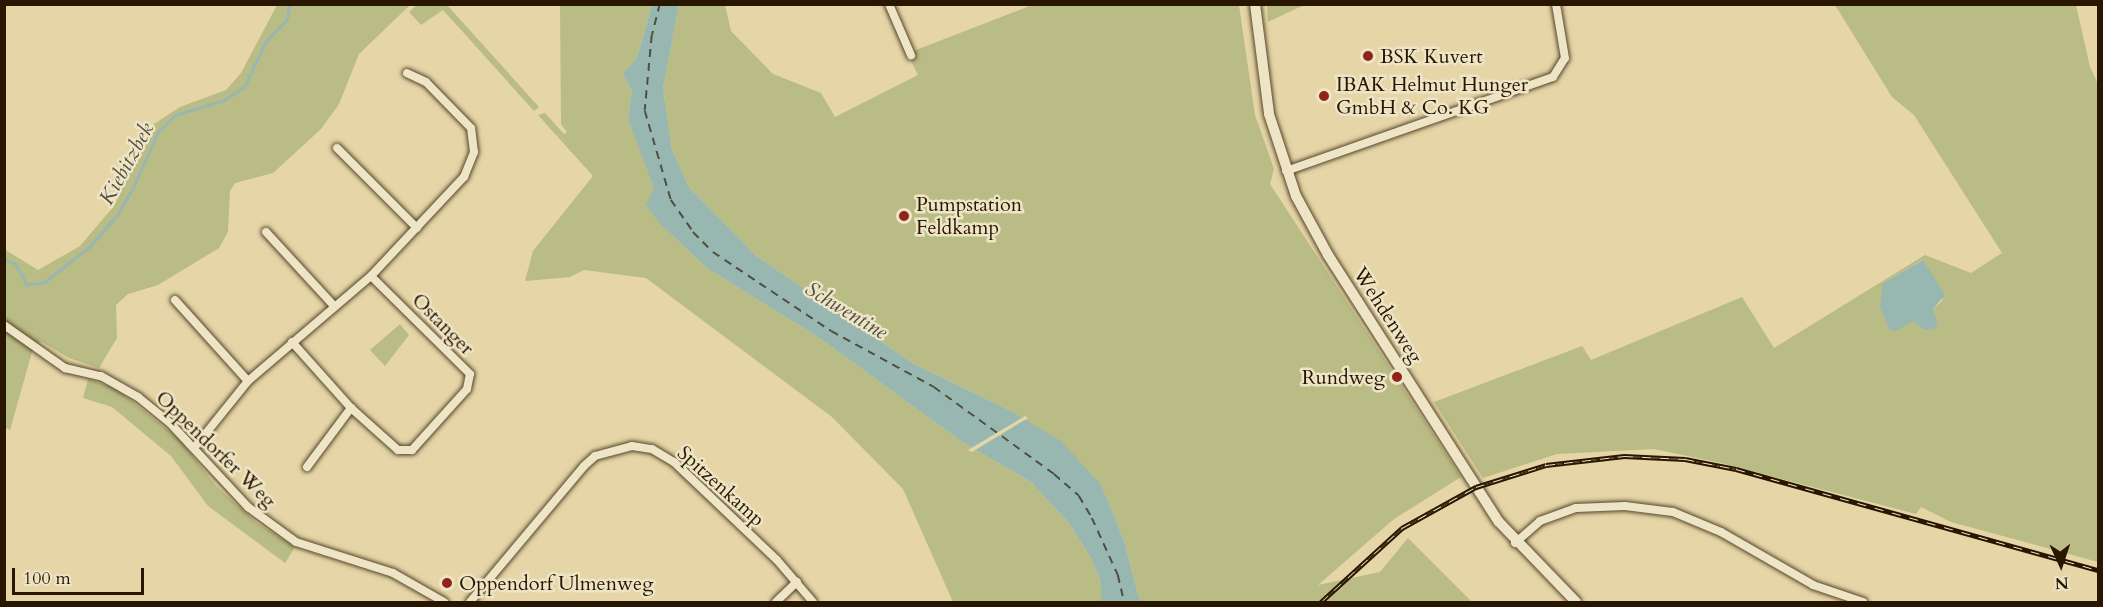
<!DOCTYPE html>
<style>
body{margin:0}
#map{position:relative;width:2103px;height:607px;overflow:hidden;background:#e5d5a7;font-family:Cardo,serif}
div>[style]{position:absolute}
.green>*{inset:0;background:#b9bc84}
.water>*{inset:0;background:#98b7b0}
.pier>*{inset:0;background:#e5d5a7}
.stream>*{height:3px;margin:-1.5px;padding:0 1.5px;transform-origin:1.5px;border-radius:1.5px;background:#98b7b0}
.ferry>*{height:1.5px;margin-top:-0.75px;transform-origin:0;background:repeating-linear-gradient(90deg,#4f4e3e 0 8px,transparent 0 14px)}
.roads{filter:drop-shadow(0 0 2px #57462a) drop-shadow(0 0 2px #57462a)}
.minor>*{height:8px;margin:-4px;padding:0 4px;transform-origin:4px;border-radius:4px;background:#eee4c6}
.secondary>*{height:10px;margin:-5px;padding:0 5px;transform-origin:5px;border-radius:5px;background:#eee4c6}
.rail>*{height:5px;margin-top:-2.5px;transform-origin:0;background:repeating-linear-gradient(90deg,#eee4c6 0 9px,#281600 0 18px);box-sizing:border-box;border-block:2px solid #281600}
.dots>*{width:16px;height:16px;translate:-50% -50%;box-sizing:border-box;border:3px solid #eee4c6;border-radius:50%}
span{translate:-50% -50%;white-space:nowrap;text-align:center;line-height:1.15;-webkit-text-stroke:5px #eee4c6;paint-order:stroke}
.poi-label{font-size:20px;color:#281600}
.left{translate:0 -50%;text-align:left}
.right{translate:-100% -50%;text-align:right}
.street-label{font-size:20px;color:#281600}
.water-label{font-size:21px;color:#4f4e3e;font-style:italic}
.frame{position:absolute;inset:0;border:6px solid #281600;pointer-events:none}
.north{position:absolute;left:2031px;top:535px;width:60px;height:60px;-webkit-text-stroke:4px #eee4c6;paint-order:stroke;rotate:177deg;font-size:16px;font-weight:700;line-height:24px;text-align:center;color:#281600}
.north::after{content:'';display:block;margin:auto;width:21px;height:27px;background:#281600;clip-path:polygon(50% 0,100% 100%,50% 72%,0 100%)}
.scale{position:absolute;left:12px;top:568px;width:132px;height:27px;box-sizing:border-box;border:3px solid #281600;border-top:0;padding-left:8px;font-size:18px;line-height:21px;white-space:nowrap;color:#281600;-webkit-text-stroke:4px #eee4c6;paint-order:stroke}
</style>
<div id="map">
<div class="green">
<div style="clip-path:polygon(277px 5px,410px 5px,359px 54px,339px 104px,321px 129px,273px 173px,235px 183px,230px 191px,228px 232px,219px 248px,158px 285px,128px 294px,116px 305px,117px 338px,99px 368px,69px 358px,40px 341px,32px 352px,10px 430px,4px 427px,4px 249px,38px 270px,80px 246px,114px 206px,151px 126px,180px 107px,226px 90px,241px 73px)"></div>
<div style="clip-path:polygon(417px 5px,447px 5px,539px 107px,534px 111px,443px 10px,421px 25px,409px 12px)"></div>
<div style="clip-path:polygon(560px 5px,652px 5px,637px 57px,623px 74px,632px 91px,628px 119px,655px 188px,655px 213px,661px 225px,707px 268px,818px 337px,961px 441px,1031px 482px,1069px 523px,1091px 558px,1101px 582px,1101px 602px,953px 602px,903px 489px,832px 417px,646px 278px,584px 270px,570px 277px,525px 281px,533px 251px,593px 176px,538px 115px,545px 113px,564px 134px,567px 132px,561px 124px)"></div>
<div style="clip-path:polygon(679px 5px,725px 5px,731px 31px,773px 74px,821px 93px,835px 117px,918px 75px,910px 59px,916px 50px,1032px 5px,1239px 5px,1255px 115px,1274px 169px,1270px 184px,1461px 477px,1394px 519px,1318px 585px,1380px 572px,1408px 538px,1472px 602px,1140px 602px,1124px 541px,1102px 486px,1009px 410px,914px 364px,755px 255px,689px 187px,672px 150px,663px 88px)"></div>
<div style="clip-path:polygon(1267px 5px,1267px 4px,1304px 5px,1268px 22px)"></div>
<div style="clip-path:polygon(evenodd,1835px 5px,2076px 5px,2090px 67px,2098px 84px,2098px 562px,1951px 522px,1921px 507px,1916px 514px,1721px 463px,1654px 449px,1557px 454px,1483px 478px,1434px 402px,1582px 346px,1591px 360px,1742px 297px,1774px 348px,1925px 255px,1971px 273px,2002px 253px,1914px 115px,1892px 97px,1835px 5px,1922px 260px,1943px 300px,1933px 309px,1938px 322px,1924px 330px,1883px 283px,1922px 260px)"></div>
<div style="clip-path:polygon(400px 324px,409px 335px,385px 366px,370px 350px)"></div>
<div style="clip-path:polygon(88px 379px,115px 388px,179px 439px,216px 486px,257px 523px,295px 547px,285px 563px,208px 506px,171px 456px,112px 407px,83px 398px)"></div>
</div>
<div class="water">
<div style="clip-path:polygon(652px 5px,679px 5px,663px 88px,672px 150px,689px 187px,755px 255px,914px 364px,1009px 410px,1061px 441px,1102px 486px,1124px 541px,1140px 602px,1101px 602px,1101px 582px,1091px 558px,1069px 523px,1031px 482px,961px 441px,818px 337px,707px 268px,661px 225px,646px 205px,654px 188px,628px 119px,632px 91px,623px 74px,637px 57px)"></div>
<div style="clip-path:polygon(1923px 260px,1945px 295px,1933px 309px,1938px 322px,1935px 328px,1924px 330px,1914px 321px,1895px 331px,1889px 329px,1880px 307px,1883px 283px)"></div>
</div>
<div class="pier">
<div style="clip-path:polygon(1025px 416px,1028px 418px,972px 452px,968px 450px)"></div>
</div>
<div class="stream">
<div style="left:4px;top:260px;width:11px;rotate:15deg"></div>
<div style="left:15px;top:263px;width:24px;rotate:62deg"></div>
<div style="left:26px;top:284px;width:17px;rotate:-3deg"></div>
<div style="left:43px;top:283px;width:60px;rotate:-38.2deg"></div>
<div style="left:90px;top:246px;width:41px;rotate:-48.9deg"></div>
<div style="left:117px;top:215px;width:32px;rotate:-60deg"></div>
<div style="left:133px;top:187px;width:60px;rotate:-65.6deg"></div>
<div style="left:158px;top:132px;width:24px;rotate:-45deg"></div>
<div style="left:175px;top:115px;width:51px;rotate:-17deg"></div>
<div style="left:224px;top:100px;width:24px;rotate:-33deg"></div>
<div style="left:244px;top:87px;width:51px;rotate:-64.4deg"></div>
<div style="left:266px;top:41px;width:30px;rotate:-46deg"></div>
<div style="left:287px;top:19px;width:15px;rotate:-82deg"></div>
</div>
<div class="ferry">
<div style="left:660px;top:4px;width:32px;rotate:104deg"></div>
<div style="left:652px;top:35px;width:76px;rotate:95.3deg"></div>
<div style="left:645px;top:111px;width:93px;rotate:73.7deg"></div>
<div style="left:671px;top:200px;width:39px;rotate:55deg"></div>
<div style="left:693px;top:232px;width:28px;rotate:45deg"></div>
<div style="left:713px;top:252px;width:142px;rotate:33.8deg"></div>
<div style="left:831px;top:331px;width:117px;rotate:28.5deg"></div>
<div style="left:934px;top:387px;width:148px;rotate:35.9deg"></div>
<div style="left:1054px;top:474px;width:33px;rotate:41deg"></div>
<div style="left:1079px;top:496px;width:26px;rotate:59deg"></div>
<div style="left:1092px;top:518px;width:63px;rotate:65.5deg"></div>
<div style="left:1118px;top:575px;width:28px;rotate:77deg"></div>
</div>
<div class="roads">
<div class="minor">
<div style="left:889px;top:4px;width:56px;rotate:66.7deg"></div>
<div style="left:337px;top:148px;width:113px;rotate:45deg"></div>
<div style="left:1286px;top:171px;width:283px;rotate:-19.4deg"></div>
<div style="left:1553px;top:77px;width:22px;rotate:-58deg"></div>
<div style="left:1565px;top:58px;width:55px;rotate:-99.5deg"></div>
<div style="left:266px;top:232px;width:100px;rotate:47.4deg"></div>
<div style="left:175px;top:300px;width:109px;rotate:48deg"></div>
<div style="left:4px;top:325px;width:75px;rotate:35.2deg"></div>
<div style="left:65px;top:368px;width:37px;rotate:13deg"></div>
<div style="left:101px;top:376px;width:43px;rotate:29.6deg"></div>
<div style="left:138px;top:397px;width:41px;rotate:39.1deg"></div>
<div style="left:170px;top:423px;width:115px;rotate:47.1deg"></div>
<div style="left:248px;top:507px;width:59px;rotate:36.1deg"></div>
<div style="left:296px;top:542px;width:102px;rotate:17.7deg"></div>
<div style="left:393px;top:573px;width:59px;rotate:29.6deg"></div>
<div style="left:292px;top:342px;width:89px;rotate:48.2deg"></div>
<div style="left:351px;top:408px;width:63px;rotate:41.8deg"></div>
<div style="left:398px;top:450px;width:14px"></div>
<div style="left:412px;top:450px;width:82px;rotate:-48deg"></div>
<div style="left:467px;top:389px;width:15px;rotate:-79deg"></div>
<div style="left:470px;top:374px;width:139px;rotate:-135.3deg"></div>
<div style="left:194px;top:448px;width:86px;rotate:-51.1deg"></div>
<div style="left:248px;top:381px;width:162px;rotate:-40.5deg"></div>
<div style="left:371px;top:276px;width:136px;rotate:-46.8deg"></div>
<div style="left:464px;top:177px;width:27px;rotate:-68deg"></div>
<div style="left:474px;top:152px;width:24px;rotate:-97deg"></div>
<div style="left:471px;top:128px;width:64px;rotate:-134.4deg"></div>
<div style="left:426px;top:82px;width:21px;rotate:-155deg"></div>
<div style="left:307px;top:467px;width:74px;rotate:-53.3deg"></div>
<div style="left:1515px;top:543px;width:33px;rotate:-41deg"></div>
<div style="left:1540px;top:521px;width:38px;rotate:-20deg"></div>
<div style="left:1576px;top:508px;width:49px;rotate:-2.3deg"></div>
<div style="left:1625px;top:506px;width:48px;rotate:7.1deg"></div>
<div style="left:1673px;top:512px;width:52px;rotate:22.6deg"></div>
<div style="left:1721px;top:532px;width:106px;rotate:29.9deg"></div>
<div style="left:1813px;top:585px;width:53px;rotate:18.8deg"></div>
<div style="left:470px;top:602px;width:177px;rotate:-50deg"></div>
<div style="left:584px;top:466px;width:15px;rotate:-42deg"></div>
<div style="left:595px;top:456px;width:38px;rotate:-15deg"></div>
<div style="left:632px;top:446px;width:20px;rotate:9deg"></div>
<div style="left:652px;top:449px;width:26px;rotate:31deg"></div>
<div style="left:674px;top:462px;width:142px;rotate:43.6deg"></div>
<div style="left:777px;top:560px;width:55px;rotate:49.4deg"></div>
<div style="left:776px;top:602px;width:29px;rotate:-44deg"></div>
</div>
<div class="secondary">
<div style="left:1255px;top:4px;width:111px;rotate:82.7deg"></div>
<div style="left:1269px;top:114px;width:86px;rotate:71.8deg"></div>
<div style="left:1296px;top:196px;width:67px;rotate:61.5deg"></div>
<div style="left:1328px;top:255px;width:317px;rotate:57.4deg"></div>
<div style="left:1499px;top:522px;width:111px;rotate:46.1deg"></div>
</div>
</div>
<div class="rail">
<div style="left:1321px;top:602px;width:110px;rotate:-42.4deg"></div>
<div style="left:1402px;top:528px;width:85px;rotate:-29deg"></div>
<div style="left:1476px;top:487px;width:73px;rotate:-17.4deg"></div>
<div style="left:1546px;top:465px;width:79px;rotate:-6.6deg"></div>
<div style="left:1624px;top:456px;width:61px;rotate:2.8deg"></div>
<div style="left:1685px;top:459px;width:52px;rotate:11.1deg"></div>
<div style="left:1736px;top:469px;width:376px;rotate:15.6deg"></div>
</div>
<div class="dots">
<div style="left:1368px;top:56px;background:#8f2418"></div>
<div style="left:1324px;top:96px;background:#8f2418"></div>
<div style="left:904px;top:216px;background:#8f2418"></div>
<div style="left:1397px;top:377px;background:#8f2418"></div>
<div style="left:447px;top:583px;background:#8f2418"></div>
</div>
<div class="poi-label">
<span class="left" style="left:1380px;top:56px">BSK Kuvert</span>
<span class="left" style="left:1336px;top:96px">IBAK Helmut Hunger<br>GmbH &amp; Co. KG</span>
<span class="left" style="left:916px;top:216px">Pumpstation<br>Feldkamp</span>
<span class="right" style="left:1385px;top:377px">Rundweg</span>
<span class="left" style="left:459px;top:583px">Oppendorf Ulmenweg</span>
</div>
<div class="street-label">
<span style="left:1388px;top:315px;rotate:57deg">Wehdenweg</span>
<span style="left:443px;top:324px;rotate:45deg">Ostanger</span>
<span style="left:216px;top:449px;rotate:44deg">Oppendorfer Weg</span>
<span style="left:721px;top:486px;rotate:42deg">Spitzenkamp</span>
</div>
<div class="water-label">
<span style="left:127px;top:164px;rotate:-61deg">Kiebitzbek</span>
<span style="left:846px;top:311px;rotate:31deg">Schwentine</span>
</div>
<div class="frame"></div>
<div class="north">N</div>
<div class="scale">100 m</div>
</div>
